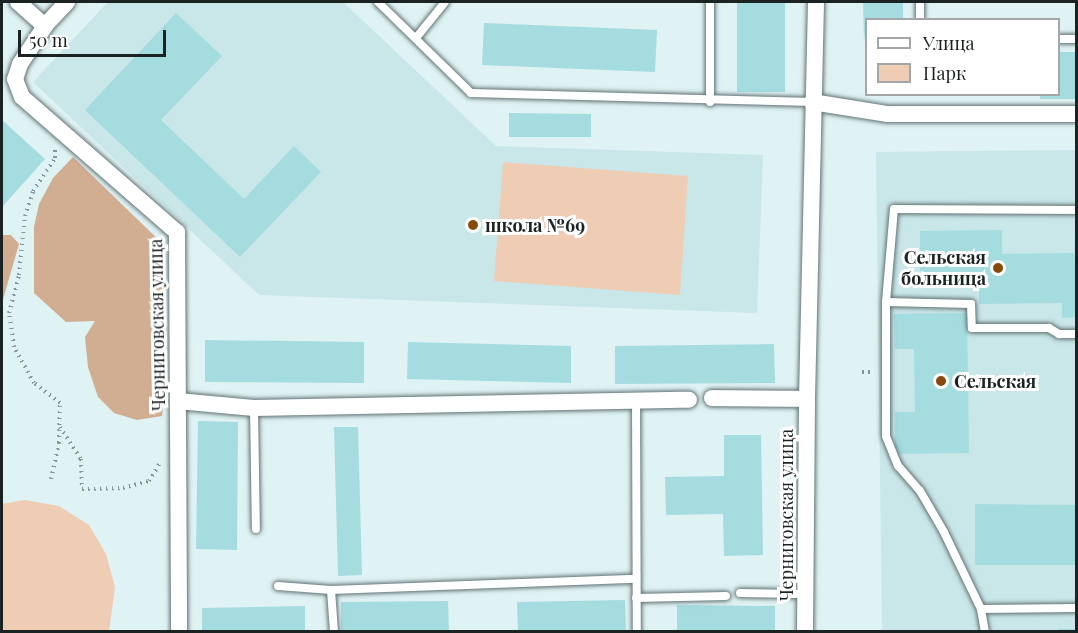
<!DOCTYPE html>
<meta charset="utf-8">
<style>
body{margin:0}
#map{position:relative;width:1078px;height:633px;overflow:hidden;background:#dff2f4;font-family:"Playfair Display",serif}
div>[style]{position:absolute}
.built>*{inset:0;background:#c9e6e8}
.green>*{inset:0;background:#efcdb4}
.forest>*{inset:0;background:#d1ad92}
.building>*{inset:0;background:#a5dce0}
.path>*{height:4px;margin-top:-2px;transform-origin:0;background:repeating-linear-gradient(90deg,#879596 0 1.5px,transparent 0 6px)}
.roads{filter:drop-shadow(0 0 2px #627374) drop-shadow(0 0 2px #627374)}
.lane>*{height:8px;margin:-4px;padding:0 4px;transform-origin:4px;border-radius:4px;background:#fff}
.street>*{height:16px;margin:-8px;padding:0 8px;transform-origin:8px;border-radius:8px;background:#fff}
.dots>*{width:16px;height:16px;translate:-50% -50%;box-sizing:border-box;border:3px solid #fff;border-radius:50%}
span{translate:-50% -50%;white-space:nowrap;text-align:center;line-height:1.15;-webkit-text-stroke:6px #fff;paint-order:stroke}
.poi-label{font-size:18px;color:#1b2222;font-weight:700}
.left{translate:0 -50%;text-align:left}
.right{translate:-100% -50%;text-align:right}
.street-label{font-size:18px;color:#1b2222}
.frame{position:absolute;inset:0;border:3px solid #1b2222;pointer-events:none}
.legend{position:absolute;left:865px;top:18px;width:195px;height:78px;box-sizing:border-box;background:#fff;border:2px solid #a4a7a7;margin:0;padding:8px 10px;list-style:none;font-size:18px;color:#1b2222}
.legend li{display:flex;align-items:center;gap:12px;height:30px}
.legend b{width:30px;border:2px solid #a4a7a7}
.scale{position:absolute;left:18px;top:30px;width:148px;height:27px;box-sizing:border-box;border:3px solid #1b2222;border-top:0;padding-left:8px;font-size:18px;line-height:21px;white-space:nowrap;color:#1b2222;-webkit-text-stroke:4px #fff;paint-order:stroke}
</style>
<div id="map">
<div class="built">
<div style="clip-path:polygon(108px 2px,343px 2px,496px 146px,763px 155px,757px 313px,259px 295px,33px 82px)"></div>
<div style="clip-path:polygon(1076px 150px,1076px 631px,882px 631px,876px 152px)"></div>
</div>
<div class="green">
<div style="clip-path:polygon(503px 162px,688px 176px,680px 295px,494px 281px)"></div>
<div style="clip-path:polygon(25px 500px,59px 506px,89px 525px,106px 554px,115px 587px,109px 631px,2px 631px,2px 504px)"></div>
</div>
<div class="forest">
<div style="clip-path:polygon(73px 157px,165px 246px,165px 394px,162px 416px,137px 420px,114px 413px,98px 397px,88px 367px,85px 337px,95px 321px,66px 322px,34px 293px,34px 227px,39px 204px,53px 178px)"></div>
<div style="clip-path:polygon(2px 235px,11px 235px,19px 244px,2px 303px)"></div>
</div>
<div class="building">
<div style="clip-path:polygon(737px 2px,785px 2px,785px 92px,737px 92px)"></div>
<div style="clip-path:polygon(863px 2px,903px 2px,903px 20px,866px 20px,864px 43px)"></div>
<div style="clip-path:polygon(176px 13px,222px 56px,161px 120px,244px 199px,294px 146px,321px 172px,240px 257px,85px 110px)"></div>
<div style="clip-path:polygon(484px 23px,657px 30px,655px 72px,482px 65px)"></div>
<div style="clip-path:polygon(1058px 52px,1076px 52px,1076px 99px,1040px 99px,1040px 94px,1058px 94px)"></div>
<div style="clip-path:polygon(509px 113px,591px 114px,591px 137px,509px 137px)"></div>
<div style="clip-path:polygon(2px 120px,45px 159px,2px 207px)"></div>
<div style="clip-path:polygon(1074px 226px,1076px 317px,1062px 318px,1062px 303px,979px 304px,979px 283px,920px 284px,920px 231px,1002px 230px,1002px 254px,1074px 253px)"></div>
<div style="clip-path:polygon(967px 313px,969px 453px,895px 454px,895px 412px,915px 412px,914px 349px,895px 349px,894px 314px)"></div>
<div style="clip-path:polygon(205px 340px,364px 342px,364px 383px,205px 382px)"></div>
<div style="clip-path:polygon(408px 342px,571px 346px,571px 383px,407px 379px)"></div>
<div style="clip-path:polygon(774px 344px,775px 383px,615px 384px,615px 346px)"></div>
<div style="clip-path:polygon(198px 421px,238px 422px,237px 550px,196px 549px)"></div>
<div style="clip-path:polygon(334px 427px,358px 427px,362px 575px,338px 576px)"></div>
<div style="clip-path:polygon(724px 435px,761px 435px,763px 555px,724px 556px,723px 514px,666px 515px,665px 477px,724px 476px)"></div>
<div style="clip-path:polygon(975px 504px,1076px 505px,1076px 565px,975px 565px)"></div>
<div style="clip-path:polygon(625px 600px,626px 632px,518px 632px,517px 602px)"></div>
<div style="clip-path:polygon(448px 601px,449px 632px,341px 632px,341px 602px)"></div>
<div style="clip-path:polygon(677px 605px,775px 606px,775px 632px,677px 632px)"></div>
<div style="clip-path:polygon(305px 606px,305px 632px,202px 632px,202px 608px)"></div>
<div style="clip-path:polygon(1059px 629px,1076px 629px,1076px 632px,1059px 632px)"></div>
</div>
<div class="path">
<div style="left:862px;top:372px;width:11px"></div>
<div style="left:60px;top:427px;width:38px;rotate:57deg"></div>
<div style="left:81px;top:459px;width:30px;rotate:88deg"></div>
<div style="left:82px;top:489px;width:41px;rotate:-1.4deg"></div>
<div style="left:123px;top:488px;width:27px;rotate:-15deg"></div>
<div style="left:149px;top:481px;width:21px;rotate:-59deg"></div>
<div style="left:51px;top:479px;width:37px;rotate:-77deg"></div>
<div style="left:59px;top:443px;width:40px;rotate:-88.6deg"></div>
<div style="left:60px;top:403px;width:33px;rotate:-142deg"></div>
<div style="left:34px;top:383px;width:41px;rotate:-119.1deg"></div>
<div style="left:14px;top:347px;width:34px;rotate:-98deg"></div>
<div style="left:9px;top:313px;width:39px;rotate:-75deg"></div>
<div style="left:19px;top:275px;width:59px;rotate:-84.2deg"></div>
<div style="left:25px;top:216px;width:26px;rotate:-72deg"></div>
<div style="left:33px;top:191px;width:40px;rotate:-56deg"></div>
<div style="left:55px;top:158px;width:10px;rotate:-90deg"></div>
</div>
<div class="roads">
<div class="lane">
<div style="left:378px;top:2px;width:130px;rotate:44.4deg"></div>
<div style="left:471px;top:93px;width:341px;rotate:1.5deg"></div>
<div style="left:710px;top:2px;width:100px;rotate:90deg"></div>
<div style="left:920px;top:2px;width:18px;rotate:90deg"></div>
<div style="left:416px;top:38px;width:46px;rotate:-51.1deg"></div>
<div style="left:1058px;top:39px;width:18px"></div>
<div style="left:886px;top:302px;width:85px;rotate:1.3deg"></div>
<div style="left:971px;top:304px;width:24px;rotate:88deg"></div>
<div style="left:972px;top:328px;width:77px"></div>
<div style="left:1049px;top:328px;width:12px;rotate:31deg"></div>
<div style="left:1059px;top:334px;width:17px"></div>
<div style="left:636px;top:400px;width:232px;rotate:89.8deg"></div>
<div style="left:254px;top:408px;width:121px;rotate:89.1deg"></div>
<div style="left:278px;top:586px;width:53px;rotate:4.3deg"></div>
<div style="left:331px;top:590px;width:305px;rotate:-2.1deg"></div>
<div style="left:331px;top:590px;width:42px;rotate:85.9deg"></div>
<div style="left:740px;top:593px;width:65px;rotate:0.9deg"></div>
<div style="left:636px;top:598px;width:90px;rotate:-1.3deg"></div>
<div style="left:981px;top:609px;width:95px;rotate:-0.6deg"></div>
<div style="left:985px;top:632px;width:23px;rotate:-100deg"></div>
<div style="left:981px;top:609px;width:85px;rotate:-115.7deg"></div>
<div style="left:944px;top:532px;width:48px;rotate:-120.3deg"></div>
<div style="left:920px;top:491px;width:33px;rotate:-131deg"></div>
<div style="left:898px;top:466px;width:32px;rotate:-112deg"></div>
<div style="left:886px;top:436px;width:134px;rotate:-90deg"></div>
<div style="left:886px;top:302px;width:93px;rotate:-85.1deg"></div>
<div style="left:894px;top:209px;width:182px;rotate:0.3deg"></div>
</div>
<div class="street">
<div style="left:18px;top:2px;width:36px;rotate:42deg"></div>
<div style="left:67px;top:2px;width:33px;rotate:133deg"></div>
<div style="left:45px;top:26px;width:45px;rotate:123.3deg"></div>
<div style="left:20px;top:64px;width:16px;rotate:108deg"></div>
<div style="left:15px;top:79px;width:19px;rotate:69deg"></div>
<div style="left:22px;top:97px;width:206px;rotate:41.1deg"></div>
<div style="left:177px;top:232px;width:400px;rotate:89.7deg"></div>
<div style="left:812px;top:102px;width:77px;rotate:9deg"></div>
<div style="left:888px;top:114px;width:188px"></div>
<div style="left:712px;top:398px;width:95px;rotate:0.6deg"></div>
<div style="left:807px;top:399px;width:397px;rotate:-88.7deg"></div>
<div style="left:178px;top:401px;width:76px;rotate:5.3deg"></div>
<div style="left:254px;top:408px;width:435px;rotate:-1.1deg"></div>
<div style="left:805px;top:632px;width:233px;rotate:-89.5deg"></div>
</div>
</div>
<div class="dots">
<div style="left:473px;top:225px;background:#884a0c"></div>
<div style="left:998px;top:268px;background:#884a0c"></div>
<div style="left:941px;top:381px;background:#884a0c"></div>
</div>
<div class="poi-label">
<span class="left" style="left:485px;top:225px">школа №69</span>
<span class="right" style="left:986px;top:268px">Сельская<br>больница</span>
<span class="left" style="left:954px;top:381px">Сельская</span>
</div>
<div class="street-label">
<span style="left:157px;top:325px;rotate:-91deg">Черниговская улица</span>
<span style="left:786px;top:515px;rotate:-90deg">Черниговская улица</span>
</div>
<div class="frame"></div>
<ul class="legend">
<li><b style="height:8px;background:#fff"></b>Улица</li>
<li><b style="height:16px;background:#efcdb4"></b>Парк</li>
</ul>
<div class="scale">50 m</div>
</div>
